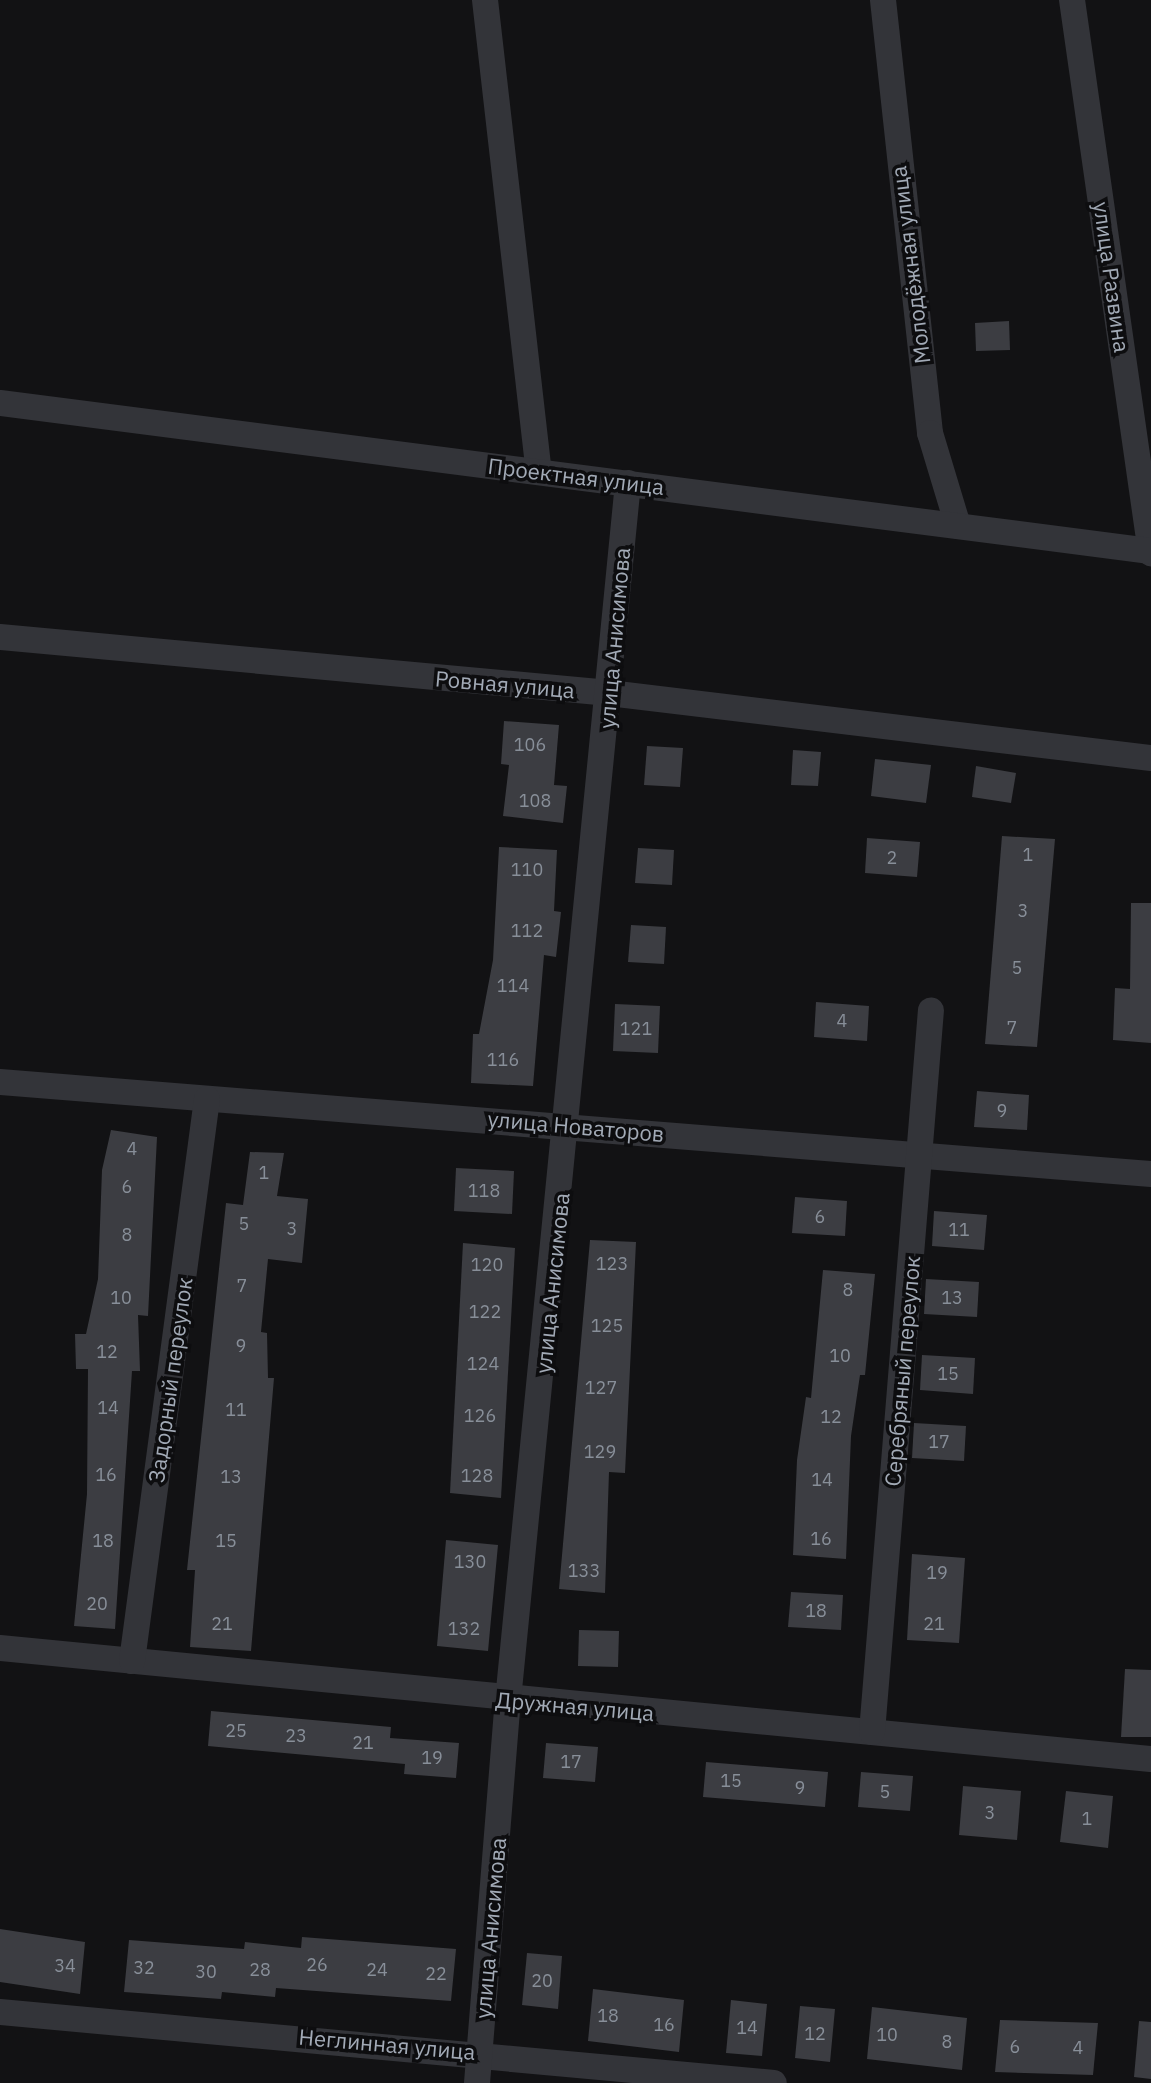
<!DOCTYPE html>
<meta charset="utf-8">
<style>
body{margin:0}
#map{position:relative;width:1151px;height:2083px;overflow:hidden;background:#121214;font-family:"IBM Plex Sans",sans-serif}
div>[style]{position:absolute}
.building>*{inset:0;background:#3c3d42}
.minor>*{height:26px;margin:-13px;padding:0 13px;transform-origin:13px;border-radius:13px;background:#333439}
span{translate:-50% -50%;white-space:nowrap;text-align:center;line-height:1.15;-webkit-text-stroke:7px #0d0d0f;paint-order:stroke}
.number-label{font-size:18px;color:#888f99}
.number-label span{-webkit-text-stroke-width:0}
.street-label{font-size:22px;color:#a2aab6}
</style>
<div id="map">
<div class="building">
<div style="clip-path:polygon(1009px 321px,1010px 350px,976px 351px,975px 323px)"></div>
<div style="clip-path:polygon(504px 721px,559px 725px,554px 785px,567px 786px,563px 823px,503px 816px,509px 765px,501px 764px)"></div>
<div style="clip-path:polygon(647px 746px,683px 748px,680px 787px,644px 785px)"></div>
<div style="clip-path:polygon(793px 750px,821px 752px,818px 786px,791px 785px)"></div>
<div style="clip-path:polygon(875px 759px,931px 765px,926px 803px,871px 796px)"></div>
<div style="clip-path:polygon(976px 766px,1016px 773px,1011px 803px,972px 797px)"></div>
<div style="clip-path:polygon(1002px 836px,1055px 839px,1037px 1047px,985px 1044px)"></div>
<div style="clip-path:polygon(867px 838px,920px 842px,917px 877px,865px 873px)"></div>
<div style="clip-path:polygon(499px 847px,557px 850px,554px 911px,561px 912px,556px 957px,544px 955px,533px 1086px,471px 1083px,473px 1034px,479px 1034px,493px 960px)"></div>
<div style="clip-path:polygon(638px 848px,674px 850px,672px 885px,635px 883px)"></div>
<div style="clip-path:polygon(1131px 903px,1151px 903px,1151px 1043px,1113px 1040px,1115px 988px,1130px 989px)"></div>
<div style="clip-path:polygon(631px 925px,666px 927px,664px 964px,628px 962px)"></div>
<div style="clip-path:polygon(816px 1002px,869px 1006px,867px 1041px,814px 1037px)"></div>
<div style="clip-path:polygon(615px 1004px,660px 1006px,658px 1053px,613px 1051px)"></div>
<div style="clip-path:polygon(977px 1091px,1029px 1095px,1027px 1130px,974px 1127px)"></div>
<div style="clip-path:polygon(111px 1130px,157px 1137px,148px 1316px,138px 1315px,140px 1371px,132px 1371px,115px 1629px,74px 1626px,87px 1494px,88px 1369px,76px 1369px,75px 1334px,86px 1334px,98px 1279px,102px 1170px)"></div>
<div style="clip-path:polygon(250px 1152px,284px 1153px,277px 1196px,308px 1199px,302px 1263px,268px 1259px,261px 1332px,267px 1333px,268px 1378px,274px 1378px,251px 1651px,190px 1647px,195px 1570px,187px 1570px,226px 1203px,243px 1205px)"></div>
<div style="clip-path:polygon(456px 1168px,514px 1171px,512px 1214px,454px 1211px)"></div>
<div style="clip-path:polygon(795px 1197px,847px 1201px,845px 1236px,792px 1233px)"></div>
<div style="clip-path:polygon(934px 1211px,987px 1215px,984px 1250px,932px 1246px)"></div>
<div style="clip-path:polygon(590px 1240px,636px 1242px,625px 1473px,609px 1472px,605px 1593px,559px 1589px)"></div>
<div style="clip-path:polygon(463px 1243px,515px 1248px,501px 1498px,450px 1493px)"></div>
<div style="clip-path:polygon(823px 1270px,875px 1274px,865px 1375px,860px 1375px,851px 1436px,846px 1559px,793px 1555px,797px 1460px,806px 1397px,811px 1398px)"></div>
<div style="clip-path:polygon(926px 1279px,979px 1282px,977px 1317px,924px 1314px)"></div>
<div style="clip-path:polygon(922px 1355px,975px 1358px,973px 1394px,920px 1390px)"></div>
<div style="clip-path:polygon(914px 1423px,966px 1426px,964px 1461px,912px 1458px)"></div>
<div style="clip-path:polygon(446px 1540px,498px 1545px,488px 1651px,437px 1646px)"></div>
<div style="clip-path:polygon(912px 1554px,965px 1558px,959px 1643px,907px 1640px)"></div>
<div style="clip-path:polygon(791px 1592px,843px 1595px,841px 1630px,788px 1627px)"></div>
<div style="clip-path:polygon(579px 1630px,619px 1631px,618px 1667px,578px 1666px)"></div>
<div style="clip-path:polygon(1125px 1669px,1151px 1670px,1151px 1737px,1121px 1737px)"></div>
<div style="clip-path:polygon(211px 1711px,391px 1727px,390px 1738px,459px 1743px,456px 1778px,404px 1774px,405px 1764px,208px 1746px)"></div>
<div style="clip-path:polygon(546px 1743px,598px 1747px,595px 1782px,543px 1778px)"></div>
<div style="clip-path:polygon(706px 1762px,828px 1772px,825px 1807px,703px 1797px)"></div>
<div style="clip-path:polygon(861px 1772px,913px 1776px,910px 1811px,858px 1807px)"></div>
<div style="clip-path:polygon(963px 1786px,1021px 1791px,1017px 1840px,959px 1835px)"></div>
<div style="clip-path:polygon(1066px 1791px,1113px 1796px,1108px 1848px,1060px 1842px)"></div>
<div style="clip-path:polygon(0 1929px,85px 1942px,80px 1994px,0 1982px)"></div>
<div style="clip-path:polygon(302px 1937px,456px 1949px,451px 2001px,276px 1988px,275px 1997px,222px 1992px,221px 1999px,124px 1992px,129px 1940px,244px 1949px,245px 1942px,301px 1948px)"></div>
<div style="clip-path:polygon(527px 1953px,562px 1956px,558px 2009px,522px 2005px)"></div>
<div style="clip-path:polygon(593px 1989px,684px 2000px,679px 2052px,588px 2041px)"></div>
<div style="clip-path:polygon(731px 2000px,767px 2004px,762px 2056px,726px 2053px)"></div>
<div style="clip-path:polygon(800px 2006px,835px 2009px,830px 2062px,795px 2058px)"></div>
<div style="clip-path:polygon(872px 2007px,967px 2018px,962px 2070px,867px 2059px)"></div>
<div style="clip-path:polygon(1000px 2020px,1098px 2023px,1093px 2075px,995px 2072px)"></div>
<div style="clip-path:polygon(1139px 2021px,1151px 2022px,1151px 2079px,1134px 2077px)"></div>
</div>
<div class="minor">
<div style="left:485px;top:0;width:474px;rotate:83.5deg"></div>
<div style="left:883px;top:0;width:436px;rotate:83.8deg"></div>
<div style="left:930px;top:433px;width:97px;rotate:73.2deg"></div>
<div style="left:1072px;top:0;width:559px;rotate:81.87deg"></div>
<div style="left:0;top:403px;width:1160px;rotate:7.33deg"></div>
<div style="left:0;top:637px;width:612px;rotate:5.25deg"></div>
<div style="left:609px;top:693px;width:546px;rotate:6.84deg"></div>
<div style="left:0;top:1082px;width:1155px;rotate:4.57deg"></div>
<div style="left:0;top:1648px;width:1156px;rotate:5.51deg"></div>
<div style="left:132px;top:1661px;width:567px;rotate:-82.4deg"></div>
<div style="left:872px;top:1732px;width:724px;rotate:-85.33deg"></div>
<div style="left:0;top:2012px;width:777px;rotate:5.24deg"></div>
<div style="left:477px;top:2083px;width:384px;rotate:-85.4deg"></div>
<div style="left:508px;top:1700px;width:1223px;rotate:-84.37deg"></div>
</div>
<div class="number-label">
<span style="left:530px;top:745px">106</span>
<span style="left:535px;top:801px">108</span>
<span style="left:1028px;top:855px">1</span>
<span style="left:892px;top:858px">2</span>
<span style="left:527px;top:870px">110</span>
<span style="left:1023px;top:911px">3</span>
<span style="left:527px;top:931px">112</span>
<span style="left:1017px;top:968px">5</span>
<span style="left:513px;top:986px">114</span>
<span style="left:842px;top:1021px">4</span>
<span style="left:1012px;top:1028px">7</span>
<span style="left:636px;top:1029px">121</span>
<span style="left:503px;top:1060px">116</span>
<span style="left:1002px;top:1111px">9</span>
<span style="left:132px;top:1149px">4</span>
<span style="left:264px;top:1173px">1</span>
<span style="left:127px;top:1187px">6</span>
<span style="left:484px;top:1191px">118</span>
<span style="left:820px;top:1217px">6</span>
<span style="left:244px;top:1224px">5</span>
<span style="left:292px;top:1229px">3</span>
<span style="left:959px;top:1230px">11</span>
<span style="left:127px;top:1235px">8</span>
<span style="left:612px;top:1264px">123</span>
<span style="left:487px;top:1265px">120</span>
<span style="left:242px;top:1286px">7</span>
<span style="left:848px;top:1290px">8</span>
<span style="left:121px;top:1298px">10</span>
<span style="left:952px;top:1298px">13</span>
<span style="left:485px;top:1312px">122</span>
<span style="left:607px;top:1326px">125</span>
<span style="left:241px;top:1346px">9</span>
<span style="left:107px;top:1352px">12</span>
<span style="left:840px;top:1356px">10</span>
<span style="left:483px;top:1364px">124</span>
<span style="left:948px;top:1374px">15</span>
<span style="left:601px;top:1388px">127</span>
<span style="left:108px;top:1408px">14</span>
<span style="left:236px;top:1410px">11</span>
<span style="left:480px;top:1416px">126</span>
<span style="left:831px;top:1417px">12</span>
<span style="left:939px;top:1442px">17</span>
<span style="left:600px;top:1452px">129</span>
<span style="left:106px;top:1475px">16</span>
<span style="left:477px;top:1476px">128</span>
<span style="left:231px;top:1477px">13</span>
<span style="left:822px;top:1480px">14</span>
<span style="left:821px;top:1539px">16</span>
<span style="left:103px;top:1541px">18</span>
<span style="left:226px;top:1541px">15</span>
<span style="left:470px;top:1562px">130</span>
<span style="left:584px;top:1571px">133</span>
<span style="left:937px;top:1573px">19</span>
<span style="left:97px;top:1604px">20</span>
<span style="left:816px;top:1611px">18</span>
<span style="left:222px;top:1624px">21</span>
<span style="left:934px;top:1624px">21</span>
<span style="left:464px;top:1629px">132</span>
<span style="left:236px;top:1731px">25</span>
<span style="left:296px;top:1736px">23</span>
<span style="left:363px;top:1743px">21</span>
<span style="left:432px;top:1758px">19</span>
<span style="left:571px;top:1762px">17</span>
<span style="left:731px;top:1781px">15</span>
<span style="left:800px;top:1788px">9</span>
<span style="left:885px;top:1792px">5</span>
<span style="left:990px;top:1813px">3</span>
<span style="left:1087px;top:1819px">1</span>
<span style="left:317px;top:1965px">26</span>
<span style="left:65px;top:1966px">34</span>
<span style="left:144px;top:1968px">32</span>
<span style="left:260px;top:1970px">28</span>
<span style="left:377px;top:1970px">24</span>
<span style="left:206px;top:1972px">30</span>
<span style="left:436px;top:1974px">22</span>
<span style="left:542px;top:1981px">20</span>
<span style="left:608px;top:2016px">18</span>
<span style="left:664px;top:2025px">16</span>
<span style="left:747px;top:2028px">14</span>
<span style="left:815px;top:2034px">12</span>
<span style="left:887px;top:2035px">10</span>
<span style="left:947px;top:2042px">8</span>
<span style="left:1015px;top:2047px">6</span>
<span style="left:1078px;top:2048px">4</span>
</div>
<div class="street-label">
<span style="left:910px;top:265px;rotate:-97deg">Молодёжная улица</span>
<span style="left:1112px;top:277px;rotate:82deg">улица Развина</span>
<span style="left:576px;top:476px;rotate:7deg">Проектная улица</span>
<span style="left:614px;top:638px;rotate:-85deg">улица Анисимова</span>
<span style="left:505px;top:684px;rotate:5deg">Ровная улица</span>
<span style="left:576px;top:1126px;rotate:5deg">улица Новаторов</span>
<span style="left:552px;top:1283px;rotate:-84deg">улица Анисимова</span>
<span style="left:902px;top:1371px;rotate:-85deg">Серебряный переулок</span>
<span style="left:170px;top:1380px;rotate:-82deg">Задорный переулок</span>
<span style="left:575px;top:1706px;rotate:5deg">Дружная улица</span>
<span style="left:490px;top:1928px;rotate:-85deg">улица Анисимова</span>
<span style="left:387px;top:2044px;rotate:5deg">Неглинная улица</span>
</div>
</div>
